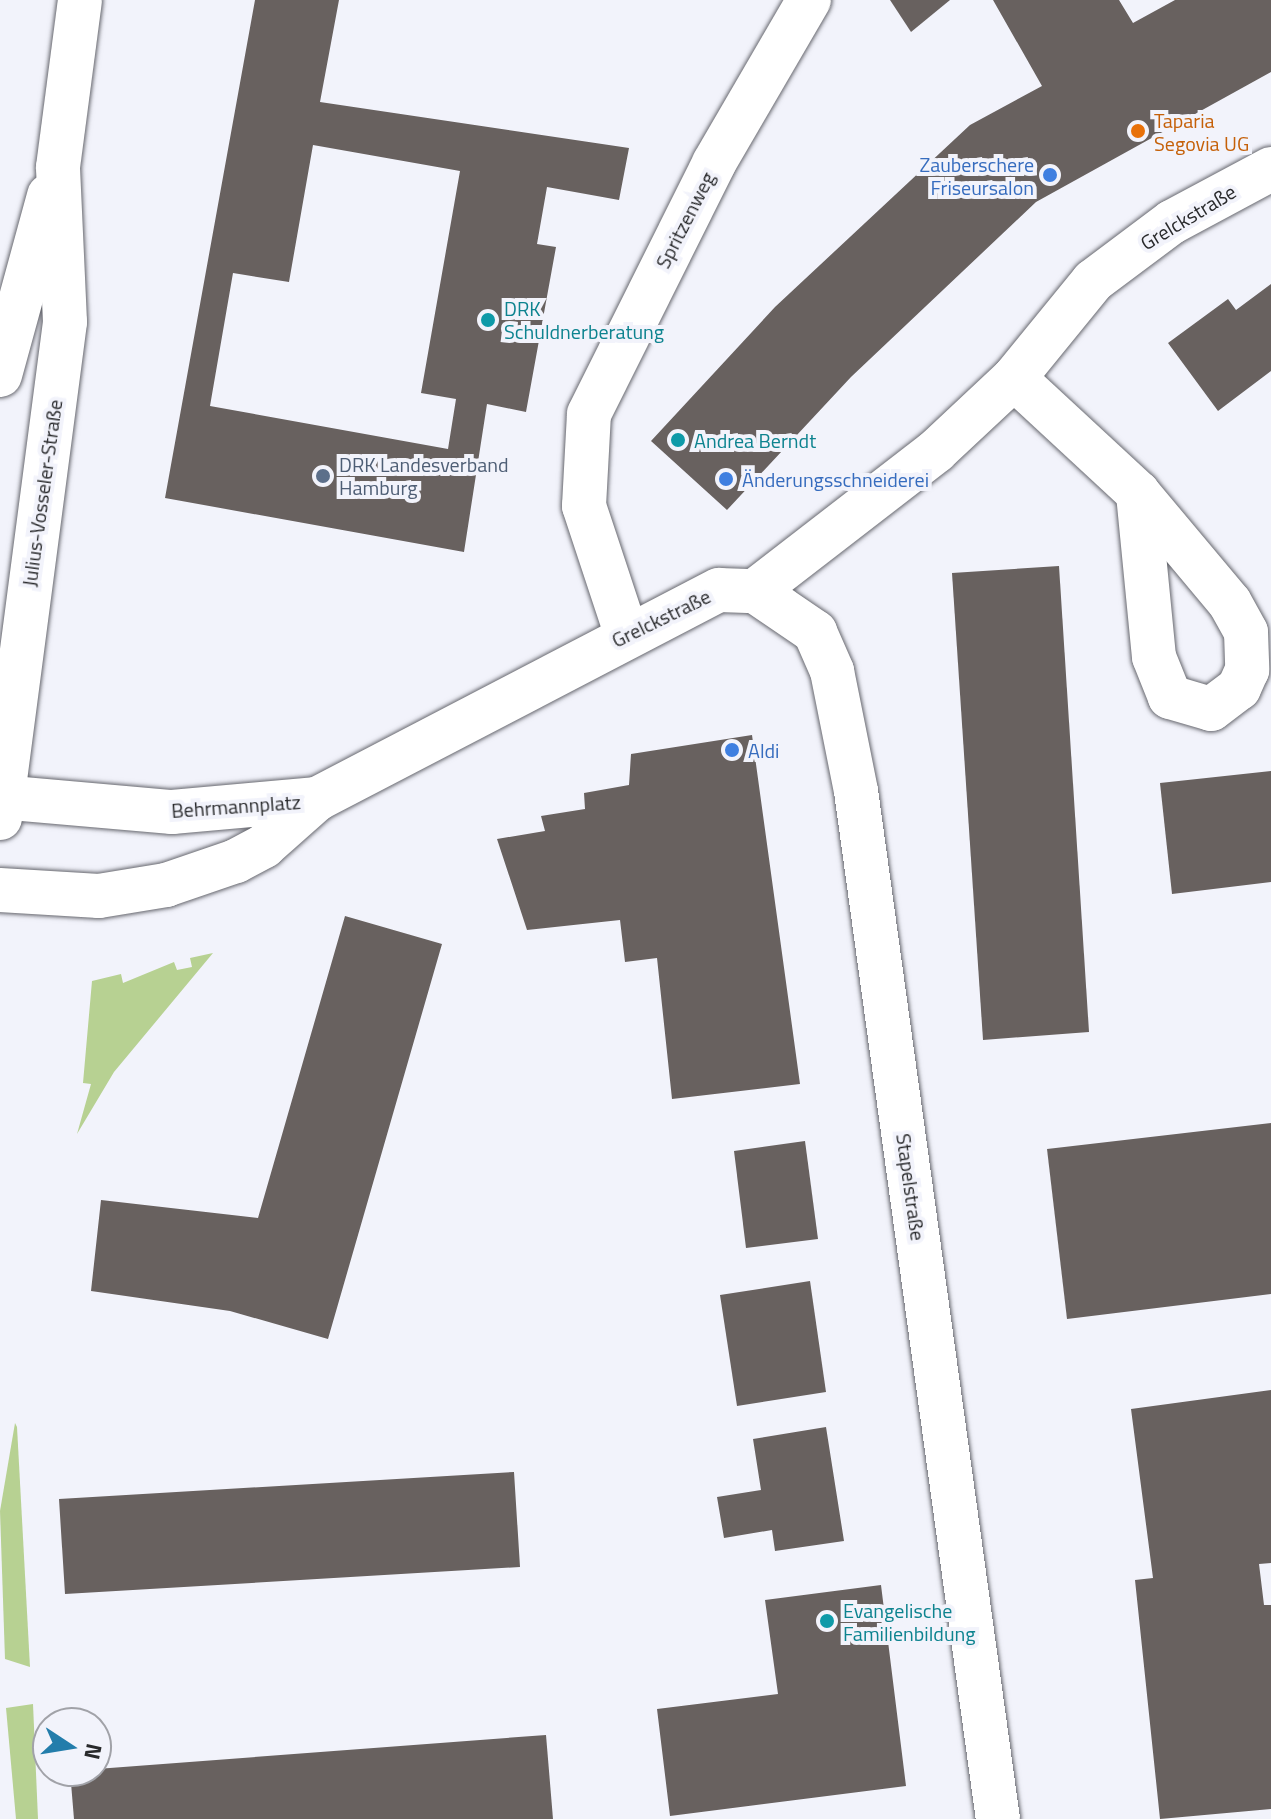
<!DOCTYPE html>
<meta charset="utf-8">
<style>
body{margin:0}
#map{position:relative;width:1271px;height:1819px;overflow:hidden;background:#f2f3fb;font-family:"Titillium Web",sans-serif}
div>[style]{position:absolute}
.green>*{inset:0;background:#b7d192}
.building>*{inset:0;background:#68615f}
.roads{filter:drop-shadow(0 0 2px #67686f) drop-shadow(0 0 2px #67686f)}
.street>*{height:44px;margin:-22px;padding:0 22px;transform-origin:22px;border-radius:22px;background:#fff}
.primary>*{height:44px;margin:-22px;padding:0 22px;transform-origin:22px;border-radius:22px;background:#fff}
.dots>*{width:22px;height:22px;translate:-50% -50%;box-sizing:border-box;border:4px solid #f2f3fb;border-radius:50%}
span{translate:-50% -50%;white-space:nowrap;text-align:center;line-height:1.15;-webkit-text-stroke:8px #f2f3fb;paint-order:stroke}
.food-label{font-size:20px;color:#c56008}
.left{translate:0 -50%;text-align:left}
.shop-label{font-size:20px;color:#366cbe}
.right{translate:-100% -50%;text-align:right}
.street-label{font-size:20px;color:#28292b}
.culture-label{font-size:20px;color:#0d838f}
.service-label{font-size:20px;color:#4e5e75}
.north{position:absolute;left:32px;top:1707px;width:80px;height:80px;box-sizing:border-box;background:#f2f3fb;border:2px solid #a1a2a8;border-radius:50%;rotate:102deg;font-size:22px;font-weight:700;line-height:32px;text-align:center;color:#28292b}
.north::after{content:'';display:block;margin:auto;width:28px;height:36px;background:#237dab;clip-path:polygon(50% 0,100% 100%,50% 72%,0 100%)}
</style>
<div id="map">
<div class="green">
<div style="clip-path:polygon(213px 953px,114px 1072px,77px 1134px,91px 1084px,83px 1083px,92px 981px,121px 974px,123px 983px,174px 962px,177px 970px,192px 967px,190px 958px)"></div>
<div style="clip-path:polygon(15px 1423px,17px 1427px,30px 1667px,5px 1659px,0 1511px)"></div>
<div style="clip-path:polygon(33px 1704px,38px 1819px,16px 1819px,6px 1708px)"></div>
</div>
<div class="building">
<div style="clip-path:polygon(evenodd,255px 0,339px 0,320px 102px,629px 148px,619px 200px,547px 187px,537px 244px,556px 247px,526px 412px,487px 404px,464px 552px,165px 498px,255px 0,313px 145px,460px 171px,421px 393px,456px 399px,448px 449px,210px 406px,233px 273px,289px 282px,313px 145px)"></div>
<div style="clip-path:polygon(890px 0,950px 0,911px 32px)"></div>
<div style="clip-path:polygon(993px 0,1119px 0,1133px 23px,1175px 0,1271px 0,1271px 72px,1036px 202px,851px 377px,727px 510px,651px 441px,775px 307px,970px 125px,1042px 86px)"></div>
<div style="clip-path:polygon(1271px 284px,1271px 371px,1218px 411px,1168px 343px,1228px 299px,1236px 310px)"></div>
<div style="clip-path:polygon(1059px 566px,1089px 1032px,983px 1040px,952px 573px)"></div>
<div style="clip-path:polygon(752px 735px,800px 1084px,672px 1099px,657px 958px,625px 962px,620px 920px,527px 930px,497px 839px,545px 831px,541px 816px,585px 809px,584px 793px,629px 785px,631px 754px)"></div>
<div style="clip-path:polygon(1271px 771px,1271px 882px,1172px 894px,1160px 783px)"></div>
<div style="clip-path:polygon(345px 916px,442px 944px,328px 1339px,230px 1311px,91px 1291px,101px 1200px,258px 1218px)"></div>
<div style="clip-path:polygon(1271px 1123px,1271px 1294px,1067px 1319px,1047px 1149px)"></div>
<div style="clip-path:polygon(805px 1141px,818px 1239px,746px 1248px,734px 1151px)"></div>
<div style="clip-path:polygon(810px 1281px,826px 1392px,737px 1406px,720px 1295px)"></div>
<div style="clip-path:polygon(1271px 1390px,1271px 1563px,1259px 1564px,1264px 1605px,1271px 1605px,1271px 1809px,1160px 1819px,1135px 1580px,1153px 1578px,1131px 1409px)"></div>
<div style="clip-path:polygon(826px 1427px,844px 1541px,775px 1551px,772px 1530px,724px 1538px,717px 1497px,761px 1490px,753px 1439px)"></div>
<div style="clip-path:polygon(514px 1472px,520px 1567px,65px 1594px,59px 1499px)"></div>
<div style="clip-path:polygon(881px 1585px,906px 1786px,670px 1816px,657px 1709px,778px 1694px,765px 1600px)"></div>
<div style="clip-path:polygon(546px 1735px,553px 1819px,74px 1819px,70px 1771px)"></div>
</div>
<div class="roads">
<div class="street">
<div style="left:1014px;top:378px;width:169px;rotate:42.8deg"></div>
<div style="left:1138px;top:493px;width:143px;rotate:50.1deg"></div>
<div style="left:1230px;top:603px;width:33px;rotate:61deg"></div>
<div style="left:1246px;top:632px;width:38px;rotate:88deg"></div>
<div style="left:1247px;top:670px;width:20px;rotate:114deg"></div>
<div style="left:1239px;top:688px;width:35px;rotate:143deg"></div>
<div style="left:1211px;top:709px;width:43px;rotate:-163.7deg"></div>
<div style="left:1170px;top:697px;width:43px;rotate:-111.8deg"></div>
<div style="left:1154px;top:657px;width:165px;rotate:-95.6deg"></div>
<div style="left:755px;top:591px;width:229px;rotate:-37.7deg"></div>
<div style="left:936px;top:451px;width:107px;rotate:-43.1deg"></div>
<div style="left:1014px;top:378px;width:125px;rotate:-50.8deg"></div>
<div style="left:1093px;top:281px;width:99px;rotate:-36.8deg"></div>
<div style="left:1172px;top:222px;width:112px;rotate:-28.2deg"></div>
<div style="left:626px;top:633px;width:134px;rotate:-108.3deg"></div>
<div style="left:584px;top:506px;width:92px;rotate:-86.9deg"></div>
<div style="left:589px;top:414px;width:280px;rotate:-63.5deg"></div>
<div style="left:714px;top:163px;width:189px;rotate:-59.8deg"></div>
<div style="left:0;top:797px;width:173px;rotate:5deg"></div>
<div style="left:172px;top:812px;width:146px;rotate:-5.1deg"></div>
<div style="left:0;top:890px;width:99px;rotate:3.5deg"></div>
<div style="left:99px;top:896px;width:68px;rotate:-9.3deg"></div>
<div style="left:166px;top:885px;width:74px;rotate:-18.9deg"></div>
<div style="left:236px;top:861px;width:32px;rotate:-28deg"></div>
<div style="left:264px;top:846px;width:71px;rotate:-41.6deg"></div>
<div style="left:317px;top:799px;width:453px;rotate:-27.5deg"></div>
<div style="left:719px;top:590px;width:36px;rotate:2deg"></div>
<div style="left:755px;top:591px;width:73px;rotate:34.3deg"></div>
<div style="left:815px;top:632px;width:43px;rotate:66.4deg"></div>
<div style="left:832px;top:671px;width:122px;rotate:78.7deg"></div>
<div style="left:856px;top:791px;width:1038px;rotate:82.14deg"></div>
</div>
<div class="primary">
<div style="left:0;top:375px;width:186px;rotate:-74.7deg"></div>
<div style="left:0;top:818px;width:500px;rotate:-82.53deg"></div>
<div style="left:65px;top:322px;width:155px;rotate:-92.6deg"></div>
<div style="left:58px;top:167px;width:168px;rotate:-82.5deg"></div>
</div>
</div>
<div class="dots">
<div style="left:1138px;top:131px;background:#e8710a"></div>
<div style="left:1050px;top:175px;background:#3f7fe0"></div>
<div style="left:488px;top:320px;background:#0f9aa8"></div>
<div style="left:678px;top:440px;background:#0f9aa8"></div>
<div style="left:323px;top:476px;background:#5c6f8a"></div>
<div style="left:726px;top:479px;background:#3f7fe0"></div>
<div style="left:732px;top:750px;background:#3f7fe0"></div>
<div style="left:827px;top:1621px;background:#0f9aa8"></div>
</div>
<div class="food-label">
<span class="left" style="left:1154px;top:132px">Taparia<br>Segovia UG</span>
</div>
<div class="shop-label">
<span class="right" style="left:1034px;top:176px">Zauberschere<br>Friseursalon</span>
<span class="left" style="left:742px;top:479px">Änderungsschneiderei</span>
<span class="left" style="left:748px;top:750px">Aldi</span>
</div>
<div class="street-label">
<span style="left:1188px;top:217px;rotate:-31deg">Grelckstraße</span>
<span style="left:685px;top:220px;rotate:-63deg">Spritzenweg</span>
<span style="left:42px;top:493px;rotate:-82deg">Julius-Vosseler-Straße</span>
<span style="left:661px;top:618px;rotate:-26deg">Grelckstraße</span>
<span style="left:236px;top:806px;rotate:-4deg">Behrmannplatz</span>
<span style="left:911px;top:1187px;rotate:82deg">Stapelstraße</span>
</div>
<div class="culture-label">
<span class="left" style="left:504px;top:320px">DRK<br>Schuldnerberatung</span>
<span class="left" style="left:694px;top:440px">Andrea Berndt</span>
<span class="left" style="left:843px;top:1622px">Evangelische<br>Familienbildung</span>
</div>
<div class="service-label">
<span class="left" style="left:339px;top:476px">DRK Landesverband<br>Hamburg</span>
</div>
<div class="north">N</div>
</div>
